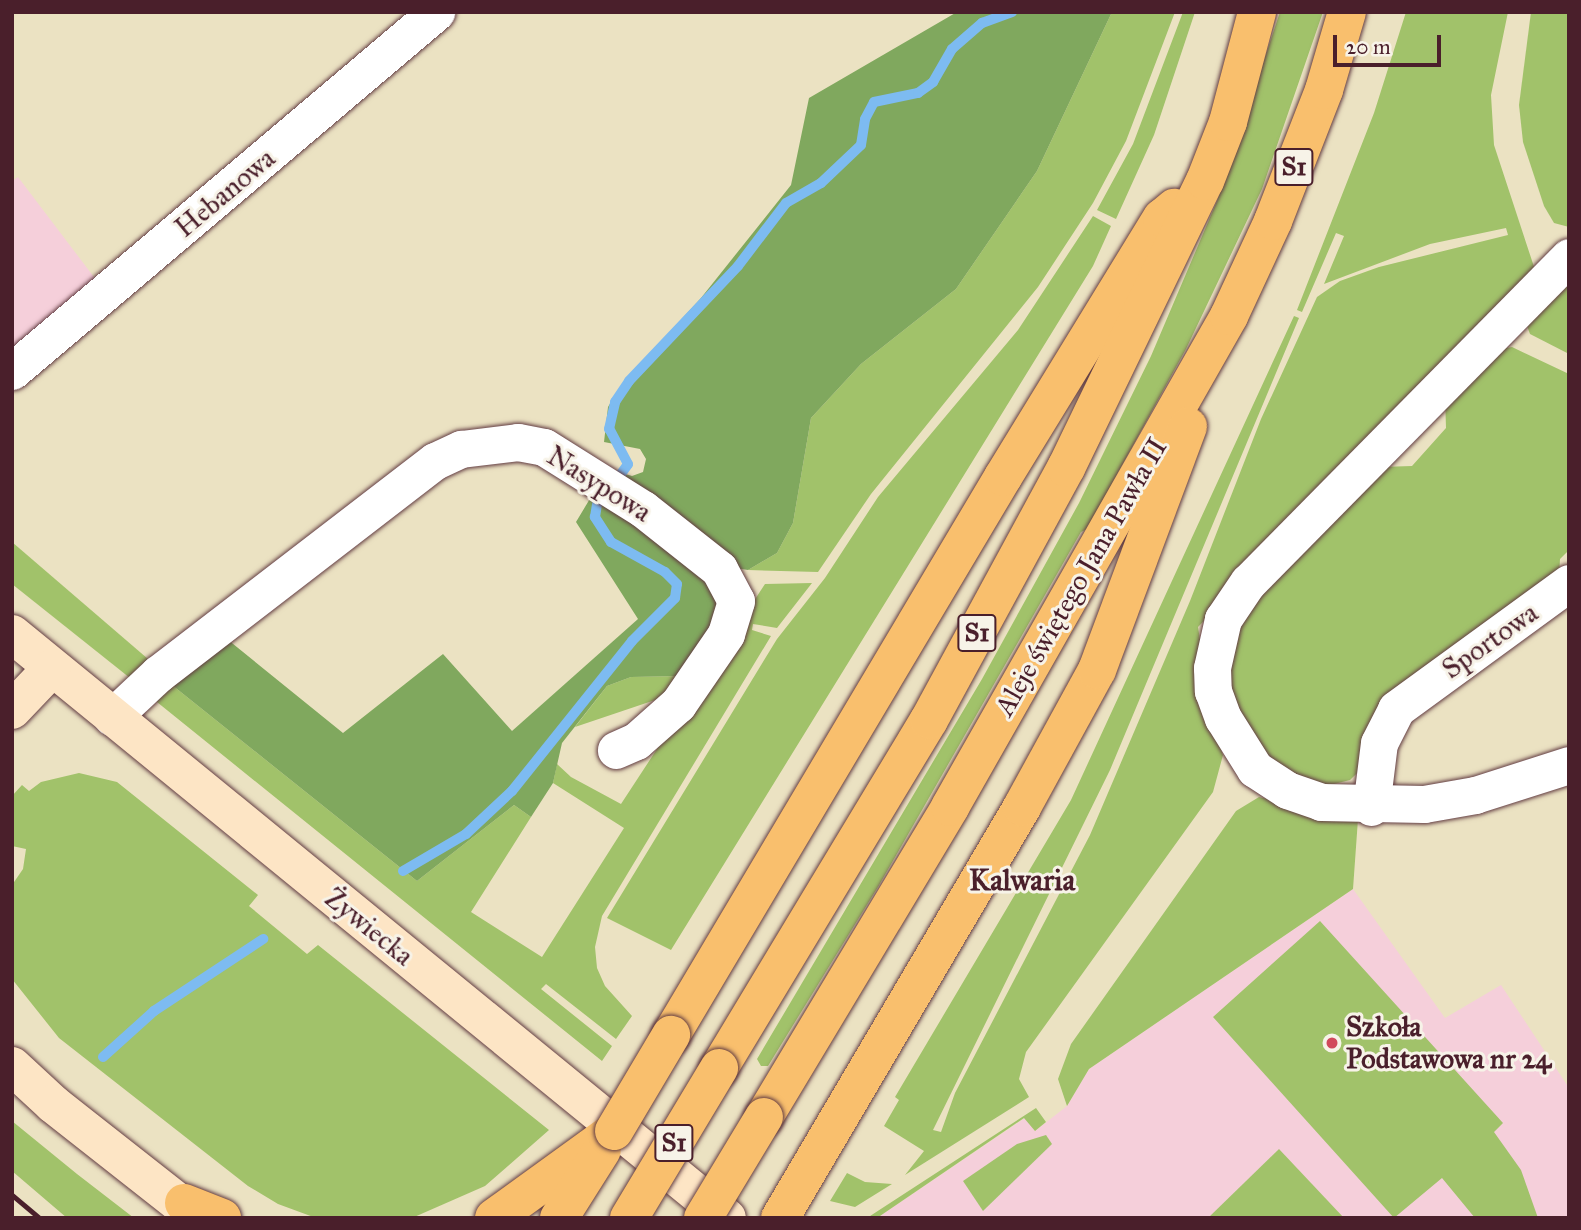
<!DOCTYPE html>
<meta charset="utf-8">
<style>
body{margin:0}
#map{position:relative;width:1581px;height:1230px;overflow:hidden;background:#ebe2c2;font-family:"IM FELL Great Primer",serif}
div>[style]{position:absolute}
.built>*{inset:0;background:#f5cfda}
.green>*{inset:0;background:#a1c26a}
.forest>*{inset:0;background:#80a85e}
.stream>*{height:10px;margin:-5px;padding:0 5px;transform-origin:5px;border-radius:5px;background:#7dbbf1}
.roads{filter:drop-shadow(0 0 2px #623c42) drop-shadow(0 0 2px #623c42)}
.street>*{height:37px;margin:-18.5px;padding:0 18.5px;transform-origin:18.5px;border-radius:18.5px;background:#fff}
.secondary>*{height:38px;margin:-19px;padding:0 19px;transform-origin:19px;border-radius:19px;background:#fde5c5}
.highway>*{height:38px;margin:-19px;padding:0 19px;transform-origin:19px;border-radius:19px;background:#f9bf6d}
.rail>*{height:5px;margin:-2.5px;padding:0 2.5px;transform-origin:2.5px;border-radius:2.5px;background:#4a1f2b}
.bridges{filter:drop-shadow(0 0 2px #623c42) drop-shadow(0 0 2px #623c42)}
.highway-bridge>*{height:38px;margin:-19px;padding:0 19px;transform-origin:19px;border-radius:19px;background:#f9bf6d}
.dots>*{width:19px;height:19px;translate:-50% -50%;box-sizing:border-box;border:4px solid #f7f3e8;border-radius:50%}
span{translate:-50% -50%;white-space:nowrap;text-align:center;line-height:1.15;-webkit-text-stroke:6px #f7f3e8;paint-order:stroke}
.shield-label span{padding:2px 5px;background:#f7f3e8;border:2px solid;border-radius:5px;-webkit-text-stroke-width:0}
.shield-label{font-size:26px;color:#4a1f2b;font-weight:700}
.street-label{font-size:28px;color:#4a1f2b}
.poi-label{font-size:28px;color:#4a1f2b;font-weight:700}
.left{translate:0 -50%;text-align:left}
.neighbourhood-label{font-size:30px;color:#4a1f2b;font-weight:700}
.frame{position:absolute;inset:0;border:14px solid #4a1f2b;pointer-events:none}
.scale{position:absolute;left:1333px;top:35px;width:108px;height:32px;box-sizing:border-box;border:4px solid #4a1f2b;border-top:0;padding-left:9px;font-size:21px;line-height:24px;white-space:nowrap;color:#4a1f2b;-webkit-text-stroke:5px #f7f3e8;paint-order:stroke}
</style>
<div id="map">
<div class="built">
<div style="clip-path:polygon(18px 177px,100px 285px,12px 358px,12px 181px)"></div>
<div style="clip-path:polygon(1353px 889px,1445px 1018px,1501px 985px,1569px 1088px,1569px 1218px,877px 1218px,1025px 1118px,1035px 1131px,1067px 1106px,1089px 1069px)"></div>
</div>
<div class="green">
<div style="clip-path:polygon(1112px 12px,1175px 12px,1126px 141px,1093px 203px,1038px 287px,871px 494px,818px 572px,748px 570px,777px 553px,793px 523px,811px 418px,861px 364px,956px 289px,1037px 171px)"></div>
<div style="clip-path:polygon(1183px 12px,1195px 12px,1154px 135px,1116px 219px,1097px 210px,1133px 144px)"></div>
<div style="clip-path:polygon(1280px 12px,1323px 12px,1262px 189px,1186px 349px,1087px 529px,1081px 532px,878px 887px,768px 1066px,761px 1066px,757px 1059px,982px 679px,1079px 503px,1151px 356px,1217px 201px)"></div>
<div style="clip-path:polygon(1406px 12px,1508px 12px,1491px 95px,1494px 145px,1537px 276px,1198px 627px,1215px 733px,1223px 755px,1213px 792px,1026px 1052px,1019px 1079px,1029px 1097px,905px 1175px,924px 1151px,884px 1126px,899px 1100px,895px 1097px,1071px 800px,1294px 316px,1299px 318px,1110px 770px,933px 1130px,941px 1132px,955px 1093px,1090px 835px,1190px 601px,1261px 419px,1317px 297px,1340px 281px,1379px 267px,1508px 235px,1506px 228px,1430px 244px,1324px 284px,1344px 236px,1336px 233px,1302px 312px,1297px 310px,1374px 113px)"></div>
<div style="clip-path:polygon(1531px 12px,1569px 12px,1569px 227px,1554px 223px,1544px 206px,1523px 142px,1519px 105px)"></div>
<div style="clip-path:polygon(1093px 216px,1111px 226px,1093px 266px,671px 950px,607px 918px,777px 639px,825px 578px,878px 497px,1018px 330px)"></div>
<div style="clip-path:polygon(1569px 267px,1569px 354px,1530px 334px,1524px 318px)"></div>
<div style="clip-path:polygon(1512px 347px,1569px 374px,1569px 550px,1560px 559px,1559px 577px,1350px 780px,1322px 787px,1279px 768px,1246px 732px,1228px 686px,1232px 641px,1256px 595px,1381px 467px,1412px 466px,1446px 428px,1445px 397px,1495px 350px)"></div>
<div style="clip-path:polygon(12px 542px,155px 665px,135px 682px,12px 584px)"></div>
<div style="clip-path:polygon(812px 583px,777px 628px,753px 624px,752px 630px,771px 636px,602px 916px,595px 947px,597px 968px,605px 986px,632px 1016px,616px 1039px,546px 984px,541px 989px,612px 1046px,602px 1061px,152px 698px,167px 681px,417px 881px,514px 805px,531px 817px,471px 912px,542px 957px,624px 828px,553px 783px,557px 764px,571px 777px,621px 804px,765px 584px)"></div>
<div style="clip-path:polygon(684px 676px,661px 698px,575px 727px,607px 686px,631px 677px)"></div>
<div style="clip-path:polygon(79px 773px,117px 782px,258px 895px,249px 906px,307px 954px,318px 945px,549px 1130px,485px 1186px,412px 1218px,316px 1218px,278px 1204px,248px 1186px,59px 1038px,12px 979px,12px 885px,23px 869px,26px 849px,12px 846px,12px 796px,22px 785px,29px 791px,41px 782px)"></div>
<div style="clip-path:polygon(1259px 797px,1358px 819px,1353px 889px,1089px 1069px,1067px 1106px,1058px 1079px,1071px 1044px,1236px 811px)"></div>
<div style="clip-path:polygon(1320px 921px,1503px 1123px,1494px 1132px,1521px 1170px,1538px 1218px,1475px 1218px,1442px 1178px,1394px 1218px,1213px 1017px)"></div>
<div style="clip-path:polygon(1036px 1108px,1046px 1122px,1035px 1131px,1024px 1118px,877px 1218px,867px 1218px)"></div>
<div style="clip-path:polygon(12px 1121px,77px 1174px,134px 1218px,67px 1218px,12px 1171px)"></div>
<div style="clip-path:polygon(1046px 1135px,1052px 1144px,983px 1211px,963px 1181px,1017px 1144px)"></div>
<div style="clip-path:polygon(1279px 1149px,1344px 1218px,1208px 1218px)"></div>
<div style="clip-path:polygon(847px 1173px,865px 1182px,892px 1184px,855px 1207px,830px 1201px)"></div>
</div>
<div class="forest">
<div style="clip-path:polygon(957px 12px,1112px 12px,1037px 171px,956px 289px,861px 364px,811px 418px,793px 523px,777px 553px,748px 570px,723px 566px,615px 471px,632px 476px,643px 472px,646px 459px,640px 449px,604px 442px,608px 407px,622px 384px,701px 298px,791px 185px,809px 98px)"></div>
<div style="clip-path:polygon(597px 487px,725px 597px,684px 676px,631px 677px,607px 686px,562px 743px,553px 783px,531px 817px,514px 805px,417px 881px,167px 681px,222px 635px,343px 733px,443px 654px,512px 731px,638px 619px,576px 522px)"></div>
</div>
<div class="stream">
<div style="left:618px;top:478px;width:17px;rotate:-54deg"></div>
<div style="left:628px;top:464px;width:40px;rotate:-118deg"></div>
<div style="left:609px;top:429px;width:28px;rotate:-77deg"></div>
<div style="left:615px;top:402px;width:25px;rotate:-56deg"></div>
<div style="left:629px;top:381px;width:158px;rotate:-46.5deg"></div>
<div style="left:738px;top:266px;width:79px;rotate:-52.7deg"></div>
<div style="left:786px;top:203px;width:40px;rotate:-29.7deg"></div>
<div style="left:821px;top:183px;width:55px;rotate:-43.5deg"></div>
<div style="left:861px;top:145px;width:26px;rotate:-81deg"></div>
<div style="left:865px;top:119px;width:19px;rotate:-62deg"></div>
<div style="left:874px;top:102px;width:45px;rotate:-11.6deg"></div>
<div style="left:918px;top:93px;width:19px;rotate:-36deg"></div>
<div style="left:933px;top:82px;width:38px;rotate:-60deg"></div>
<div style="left:952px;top:49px;width:40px;rotate:-41deg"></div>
<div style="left:982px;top:23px;width:32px;rotate:-20deg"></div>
<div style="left:403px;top:871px;width:73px;rotate:-30.4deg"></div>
<div style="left:466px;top:834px;width:63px;rotate:-43.1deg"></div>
<div style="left:512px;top:791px;width:192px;rotate:-51.3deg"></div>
<div style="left:632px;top:641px;width:61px;rotate:-45deg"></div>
<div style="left:675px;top:598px;width:14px;rotate:-82deg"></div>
<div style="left:677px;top:584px;width:17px;rotate:-135deg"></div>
<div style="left:665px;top:572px;width:62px;rotate:-150.9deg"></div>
<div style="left:611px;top:542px;width:30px;rotate:-123deg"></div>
<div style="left:595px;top:517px;width:13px;rotate:-81deg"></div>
<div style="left:103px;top:1057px;width:69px;rotate:-42deg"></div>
<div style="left:154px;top:1011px;width:131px;rotate:-33.4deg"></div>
</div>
<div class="roads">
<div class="street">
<div style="left:1569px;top:257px;width:457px;rotate:134.6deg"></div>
<div style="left:1248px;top:582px;width:45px;rotate:124deg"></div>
<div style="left:1223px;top:619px;width:50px;rotate:102.7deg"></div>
<div style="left:1212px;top:668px;width:23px;rotate:88deg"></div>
<div style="left:1213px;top:691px;width:29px;rotate:70deg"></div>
<div style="left:1223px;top:718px;width:60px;rotate:57.9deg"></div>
<div style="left:1255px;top:769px;width:38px;rotate:33deg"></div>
<div style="left:1287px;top:790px;width:36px;rotate:19deg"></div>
<div style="left:1321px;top:802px;width:103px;rotate:1.1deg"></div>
<div style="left:1424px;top:804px;width:52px;rotate:-10deg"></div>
<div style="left:1475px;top:795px;width:99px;rotate:-17.7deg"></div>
<div style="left:12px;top:371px;width:556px;rotate:-40.25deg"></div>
<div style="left:112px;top:717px;width:63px;rotate:-43.1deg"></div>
<div style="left:158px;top:674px;width:349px;rotate:-37.6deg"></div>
<div style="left:435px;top:461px;width:29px;rotate:-25deg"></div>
<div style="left:461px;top:449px;width:57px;rotate:-7deg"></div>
<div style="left:518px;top:442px;width:26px;rotate:11deg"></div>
<div style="left:544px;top:447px;width:117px;rotate:32.1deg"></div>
<div style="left:643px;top:509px;width:97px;rotate:38.3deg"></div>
<div style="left:719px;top:569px;width:36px;rotate:62deg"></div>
<div style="left:736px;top:601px;width:34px;rotate:107deg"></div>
<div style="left:726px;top:634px;width:85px;rotate:124.4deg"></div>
<div style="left:678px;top:704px;width:56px;rotate:138.6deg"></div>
<div style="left:636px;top:741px;width:22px;rotate:156deg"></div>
<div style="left:1371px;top:807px;width:64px;rotate:-82.9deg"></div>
<div style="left:1379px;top:743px;width:38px;rotate:-63deg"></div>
<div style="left:1396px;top:709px;width:214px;rotate:-36.1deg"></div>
</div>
<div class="secondary">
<div style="left:12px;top:634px;width:923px;rotate:39.24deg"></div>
<div style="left:12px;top:710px;width:58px;rotate:-46.4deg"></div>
<div style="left:12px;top:1066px;width:56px;rotate:42.8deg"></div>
<div style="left:53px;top:1104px;width:184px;rotate:38.2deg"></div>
</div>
<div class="highway">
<div style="left:671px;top:1035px;width:649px;rotate:-59.25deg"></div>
<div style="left:1003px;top:477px;width:304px;rotate:-58.5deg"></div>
<div style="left:1162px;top:218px;width:16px;rotate:-40deg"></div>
<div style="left:719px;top:1068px;width:406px;rotate:-58.9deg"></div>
<div style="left:929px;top:720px;width:287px;rotate:-61.5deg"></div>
<div style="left:1066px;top:468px;width:319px;rotate:-64.2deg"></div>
<div style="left:1205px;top:181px;width:63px;rotate:-68.7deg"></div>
<div style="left:1228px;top:122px;width:114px;rotate:-75.2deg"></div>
<div style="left:764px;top:1117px;width:362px;rotate:-59deg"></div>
<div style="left:950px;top:807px;width:565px;rotate:-60.39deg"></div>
<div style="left:1229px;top:316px;width:105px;rotate:-65.1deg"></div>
<div style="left:1273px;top:221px;width:141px;rotate:-68.7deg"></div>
<div style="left:1324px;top:90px;width:81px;rotate:-73.6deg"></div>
<div style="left:184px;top:1203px;width:41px;rotate:21.5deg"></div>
<div style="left:494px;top:1218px;width:148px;rotate:-35.9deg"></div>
<div style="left:559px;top:1218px;width:80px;rotate:-57.7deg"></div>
<div style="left:780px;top:1218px;width:477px;rotate:-59.5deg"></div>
<div style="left:1022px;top:807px;width:156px;rotate:-61.3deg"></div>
<div style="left:1097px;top:670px;width:260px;rotate:-69.5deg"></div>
</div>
</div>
<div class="rail">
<div style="left:12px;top:1195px;width:35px;rotate:40deg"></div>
</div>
<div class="bridges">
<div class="highway-bridge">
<div style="left:614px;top:1131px;width:112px;rotate:-59.3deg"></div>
<div style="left:629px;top:1218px;width:175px;rotate:-59deg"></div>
<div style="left:703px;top:1218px;width:118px;rotate:-58.9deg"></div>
</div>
</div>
<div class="dots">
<div style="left:1332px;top:1043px;background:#d1495b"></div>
</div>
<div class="shield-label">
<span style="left:1294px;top:167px">S1</span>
<span style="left:977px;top:633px">S1</span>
<span style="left:674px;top:1143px">S1</span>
</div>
<div class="street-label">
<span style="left:225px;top:193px;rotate:-40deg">Hebanowa</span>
<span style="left:599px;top:484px;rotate:32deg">Nasypowa</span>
<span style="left:1081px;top:577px;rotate:-60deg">Aleje świętego Jana Pawła II</span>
<span style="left:1490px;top:641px;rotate:-35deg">Sportowa</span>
<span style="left:369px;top:927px;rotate:39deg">Żywiecka</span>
</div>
<div class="poi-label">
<span class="left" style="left:1346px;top:1043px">Szkoła<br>Podstawowa nr 24</span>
</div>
<div class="neighbourhood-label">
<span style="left:1022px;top:880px">Kalwaria</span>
</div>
<div class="frame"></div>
<div class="scale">20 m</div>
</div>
